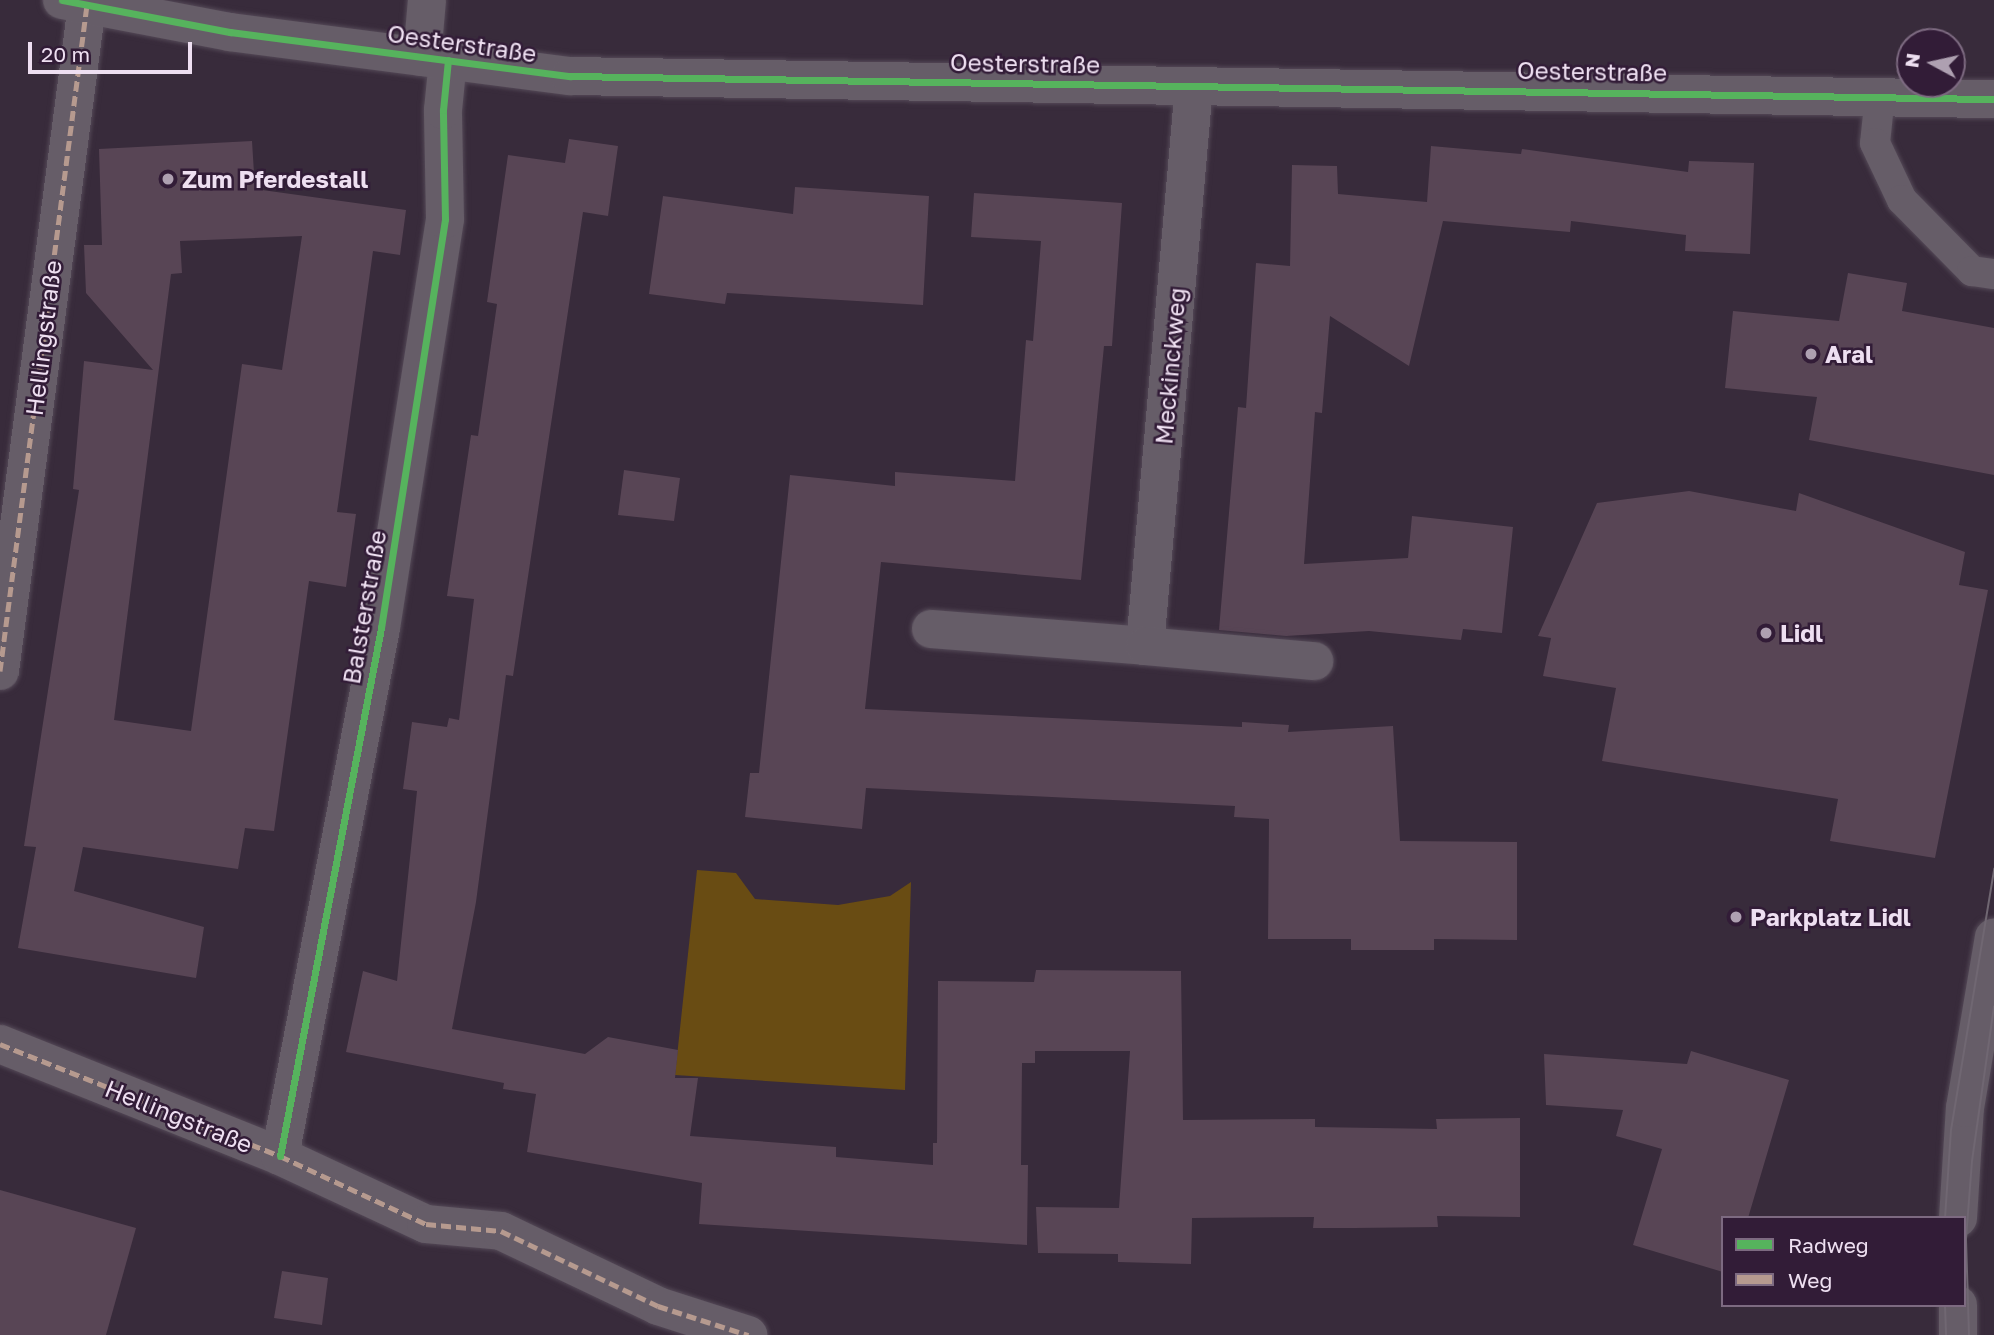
<!DOCTYPE html>
<meta charset="utf-8">
<style>
body{margin:0}
#map{position:relative;width:1994px;height:1335px;overflow:hidden;background:#382b3b;font-family:"Golos Text",sans-serif}
div>[style]{position:absolute}
.green>*{inset:0;background:#694c13}
.building>*{inset:0;background:#584555}
.roads{filter:drop-shadow(0 0 2px #544957) drop-shadow(0 0 2px #544957)}
.lane>*{height:30px;margin:-15px;padding:0 15px;transform-origin:15px;border-radius:15px;background:#665d68}
.street>*{height:38px;margin:-19px;padding:0 19px;transform-origin:19px;border-radius:19px;background:#665d68}
.secondary>*{height:38px;margin:-19px;padding:0 19px;transform-origin:19px;border-radius:19px;background:#665d68}
.tram>*{height:2px;margin:-1px;padding:0 1px;transform-origin:1px;border-radius:1px;background:#706772}
.quiet>*{height:5px;margin-top:-2.5px;transform-origin:0;background:repeating-linear-gradient(90deg,#b69a8f 0 10px,transparent 0 15px)}
.cycleway>*{height:7px;margin:-3.5px;padding:0 3.5px;transform-origin:3.5px;border-radius:3.5px;background:#56b35d}
.dots>*{width:19px;height:19px;translate:-50% -50%;box-sizing:border-box;border:4px solid #321c37;border-radius:50%}
span{translate:-50% -50%;white-space:nowrap;text-align:center;line-height:1.15;-webkit-text-stroke:5px #321c37;paint-order:stroke}
.street-label{font-size:24px;color:#eedff1}
.poi-label{font-size:24px;color:#eedff1;font-weight:700}
.left{translate:0 -50%;text-align:left}
.legend{position:absolute;left:1721px;top:1216px;width:245px;height:91px;box-sizing:border-box;background:#321c37;border:2px solid #7d6a81;margin:0;padding:9px 12px;list-style:none;font-size:21px;color:#eedff1}
.legend li{display:flex;align-items:center;gap:14px;height:35px}
.legend b{width:35px;border:2px solid #7d6a81}
.north{position:absolute;left:1896px;top:28px;width:70px;height:70px;box-sizing:border-box;background:#321c37;border:2px solid #7d6a81;border-radius:50%;rotate:278deg;font-size:19px;font-weight:700;line-height:28px;text-align:center;color:#eedff1}
.north::after{content:'';display:block;margin:auto;width:24px;height:32px;background:#aea0b1;clip-path:polygon(50% 0,100% 100%,50% 72%,0 100%)}
.scale{position:absolute;left:28px;top:42px;width:164px;height:32px;box-sizing:border-box;border:4px solid #eedff1;border-top:0;padding-left:9px;font-size:21px;line-height:24px;white-space:nowrap;color:#eedff1;-webkit-text-stroke:5px #321c37;paint-order:stroke}
</style>
<div id="map">
<div class="green">
<div style="clip-path:polygon(697px 870px,736px 873px,755px 899px,838px 905px,890px 896px,911px 882px,905px 1090px,675px 1075px)"></div>
</div>
<div class="building">
<div style="clip-path:polygon(569px 139px,618px 146px,608px 216px,583px 212px,513px 676px,506px 675px,476px 902px,452px 1029px,585px 1054px,608px 1037px,678px 1050px,675px 1078px,698px 1078px,690px 1136px,836px 1147px,836px 1157px,933px 1165px,933px 1143px,937px 1143px,938px 981px,1034px 982px,1036px 970px,1181px 971px,1183px 1120px,1315px 1119px,1315px 1127px,1437px 1129px,1436px 1119px,1520px 1118px,1520px 1217px,1437px 1216px,1438px 1227px,1354px 1228px,1313px 1228px,1314px 1217px,1192px 1218px,1191px 1264px,1118px 1262px,1118px 1254px,1038px 1253px,1036px 1207px,1119px 1208px,1130px 1051px,1035px 1051px,1035px 1063px,1022px 1063px,1021px 1165px,1028px 1165px,1027px 1245px,699px 1224px,702px 1183px,527px 1152px,536px 1094px,503px 1089px,504px 1083px,346px 1052px,363px 971px,397px 981px,417px 791px,403px 789px,412px 722px,447px 727px,449px 718px,459px 720px,474px 599px,447px 596px,471px 435px,478px 436px,497px 304px,487px 302px,508px 155px,565px 163px)"></div>
<div style="clip-path:polygon(evenodd,252px 141px,255px 189px,406px 210px,400px 255px,373px 251px,337px 512px,356px 514px,346px 587px,309px 581px,274px 831px,245px 828px,238px 869px,83px 847px,74px 891px,204px 927px,196px 978px,18px 948px,36px 847px,24px 846px,79px 490px,73px 489px,84px 361px,153px 370px,86px 293px,84px 245px,102px 245px,99px 149px,252px 141px,302px 236px,282px 370px,242px 364px,191px 731px,114px 720px,171px 274px,182px 273px,180px 241px,302px 236px)"></div>
<div style="clip-path:polygon(1431px 146px,1521px 154px,1522px 149px,1688px 172px,1689px 161px,1754px 163px,1750px 254px,1685px 251px,1686px 235px,1571px 221px,1570px 232px,1443px 221px,1409px 366px,1330px 316px,1322px 413px,1315px 412px,1304px 564px,1408px 558px,1412px 516px,1513px 527px,1502px 633px,1463px 629px,1461px 640px,1369px 631px,1286px 636px,1219px 630px,1238px 407px,1246px 408px,1256px 263px,1290px 266px,1292px 165px,1337px 166px,1338px 194px,1427px 202px)"></div>
<div style="clip-path:polygon(795px 187px,929px 196px,923px 305px,727px 293px,725px 304px,649px 294px,663px 196px,793px 214px)"></div>
<div style="clip-path:polygon(974px 193px,1122px 203px,1112px 346px,1104px 346px,1081px 580px,881px 562px,865px 709px,1242px 727px,1242px 722px,1289px 725px,1288px 732px,1393px 726px,1400px 841px,1517px 842px,1517px 940px,1434px 939px,1434px 950px,1351px 950px,1351px 939px,1268px 939px,1269px 819px,1234px 817px,1235px 806px,866px 788px,862px 829px,745px 817px,750px 773px,759px 773px,790px 475px,895px 486px,895px 472px,1015px 481px,1026px 340px,1033px 341px,1041px 241px,971px 237px)"></div>
<div style="clip-path:polygon(1848px 273px,1907px 283px,1902px 311px,1994px 328px,1994px 475px,1809px 440px,1817px 397px,1725px 388px,1733px 311px,1839px 321px)"></div>
<div style="clip-path:polygon(624px 470px,680px 478px,674px 521px,618px 515px)"></div>
<div style="clip-path:polygon(1689px 491px,1796px 511px,1799px 493px,1965px 552px,1959px 585px,1988px 590px,1935px 858px,1830px 841px,1838px 799px,1602px 761px,1616px 688px,1543px 676px,1551px 638px,1538px 636px,1597px 503px)"></div>
<div style="clip-path:polygon(1691px 1051px,1789px 1080px,1748px 1218px,1723px 1218px,1723px 1272px,1633px 1245px,1662px 1149px,1616px 1136px,1623px 1110px,1546px 1105px,1544px 1054px,1687px 1064px)"></div>
<div style="clip-path:polygon(0 1190px,136px 1228px,106px 1335px,0 1335px)"></div>
<div style="clip-path:polygon(282px 1271px,328px 1278px,322px 1325px,274px 1318px)"></div>
</div>
<div class="roads">
<div class="lane">
<div style="left:1880px;top:95px;width:48px;rotate:95.9deg"></div>
<div style="left:1875px;top:143px;width:63px;rotate:64.7deg"></div>
<div style="left:1902px;top:200px;width:100px;rotate:45.4deg"></div>
<div style="left:1972px;top:271px;width:22px;rotate:8deg"></div>
</div>
<div class="street">
<div style="left:422px;top:57px;width:57px;rotate:-85deg"></div>
<div style="left:931px;top:629px;width:215px;rotate:4.5deg"></div>
<div style="left:1145px;top:646px;width:562px;rotate:-85deg"></div>
<div style="left:1145px;top:646px;width:170px;rotate:5.1deg"></div>
<div style="left:0;top:671px;width:672px;rotate:-82.56deg"></div>
<div style="left:0;top:1044px;width:302px;rotate:21.8deg"></div>
<div style="left:280px;top:1156px;width:161px;rotate:25deg"></div>
<div style="left:426px;top:1224px;width:75px;rotate:5.3deg"></div>
<div style="left:501px;top:1231px;width:174px;rotate:25.5deg"></div>
<div style="left:658px;top:1306px;width:95px;rotate:17.9deg"></div>
<div style="left:280px;top:1156px;width:538px;rotate:-79.17deg"></div>
<div style="left:381px;top:628px;width:414px;rotate:-81.1deg"></div>
<div style="left:445px;top:219px;width:109px;rotate:-91.1deg"></div>
<div style="left:443px;top:110px;width:50px;rotate:-84.3deg"></div>
</div>
<div class="secondary">
<div style="left:62px;top:0;width:171px;rotate:10.8deg"></div>
<div style="left:230px;top:32px;width:343px;rotate:7.4deg"></div>
<div style="left:570px;top:76px;width:1424px;rotate:0.93deg"></div>
<div style="left:1958px;top:1218px;width:110px;rotate:-86.4deg"></div>
<div style="left:1965px;top:1108px;width:173px;rotate:-80.4deg"></div>
<div style="left:1958px;top:1335px;width:30px;rotate:-90deg"></div>
</div>
</div>
<div class="tram">
<div style="left:1945px;top:1218px;width:88px;rotate:-86.1deg"></div>
<div style="left:1951px;top:1130px;width:265px;rotate:-80.6deg"></div>
<div style="left:1945px;top:1305px;width:30px;rotate:88deg"></div>
<div style="left:1969px;top:1335px;width:96px;rotate:-91.8deg"></div>
<div style="left:1966px;top:1239px;width:78px;rotate:-85.6deg"></div>
<div style="left:1972px;top:1161px;width:156px;rotate:-81.9deg"></div>
</div>
<div class="quiet">
<div style="left:0;top:671px;width:672px;rotate:-82.56deg"></div>
<div style="left:0;top:1044px;width:302px;rotate:21.8deg"></div>
<div style="left:280px;top:1156px;width:161px;rotate:25deg"></div>
<div style="left:426px;top:1224px;width:75px;rotate:5.3deg"></div>
<div style="left:501px;top:1231px;width:174px;rotate:25.5deg"></div>
<div style="left:658px;top:1306px;width:95px;rotate:17.9deg"></div>
</div>
<div class="cycleway">
<div style="left:62px;top:0;width:171px;rotate:10.8deg"></div>
<div style="left:230px;top:32px;width:343px;rotate:7.4deg"></div>
<div style="left:570px;top:76px;width:1424px;rotate:0.93deg"></div>
<div style="left:280px;top:1156px;width:538px;rotate:-79.17deg"></div>
<div style="left:381px;top:628px;width:414px;rotate:-81.1deg"></div>
<div style="left:445px;top:219px;width:109px;rotate:-91.1deg"></div>
<div style="left:443px;top:110px;width:50px;rotate:-84.3deg"></div>
</div>
<div class="dots">
<div style="left:168px;top:179px;background:#aea0b1"></div>
<div style="left:1811px;top:354px;background:#aea0b1"></div>
<div style="left:1766px;top:633px;background:#aea0b1"></div>
<div style="left:1736px;top:917px;background:#aea0b1"></div>
</div>
<div class="street-label">
<span style="left:462px;top:43px;rotate:8deg">Oesterstraße</span>
<span style="left:1025px;top:63px;rotate:1deg">Oesterstraße</span>
<span style="left:1592px;top:71px;rotate:1deg">Oesterstraße</span>
<span style="left:43px;top:338px;rotate:-83deg">Hellingstraße</span>
<span style="left:1170px;top:366px;rotate:-85deg">Meckinckweg</span>
<span style="left:364px;top:607px;rotate:-80deg">Balsterstraße</span>
<span style="left:179px;top:1116px;rotate:22deg">Hellingstraße</span>
</div>
<div class="poi-label">
<span class="left" style="left:182px;top:179px">Zum Pferdestall</span>
<span class="left" style="left:1825px;top:354px">Aral</span>
<span class="left" style="left:1780px;top:633px">Lidl</span>
<span class="left" style="left:1750px;top:917px">Parkplatz Lidl</span>
</div>
<ul class="legend">
<li><b style="height:9px;background:#56b35d"></b>Radweg</li>
<li><b style="height:9px;background:#b69a8f"></b>Weg</li>
</ul>
<div class="north">N</div>
<div class="scale">20 m</div>
</div>
